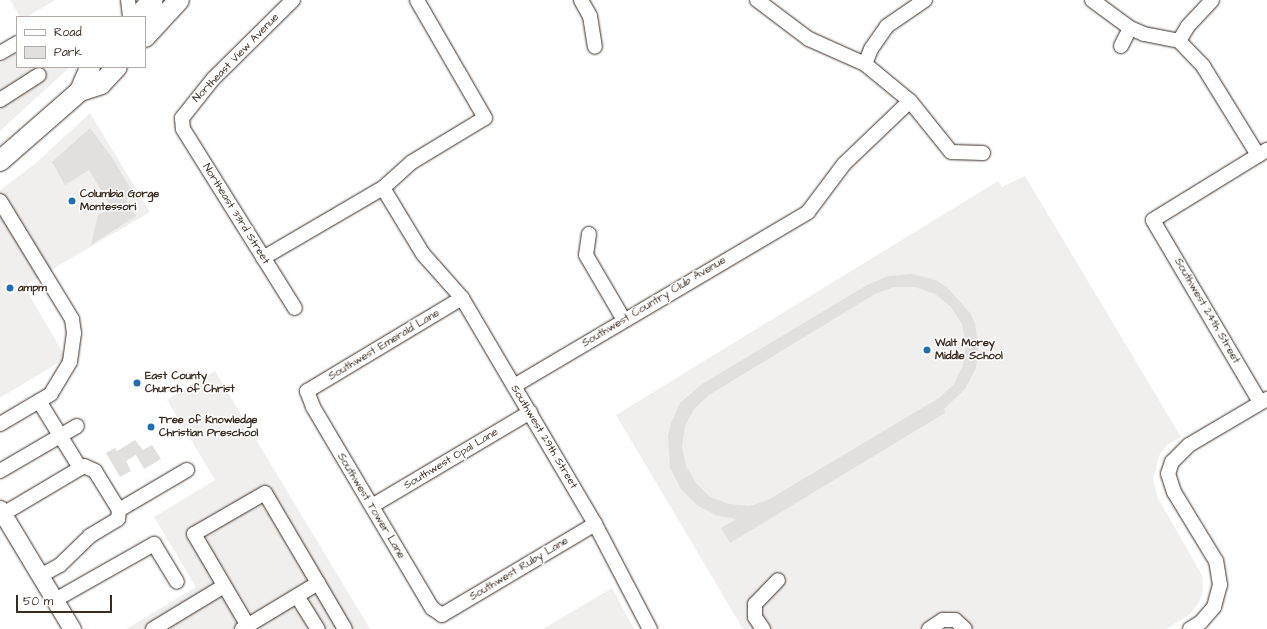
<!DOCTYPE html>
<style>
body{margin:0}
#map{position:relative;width:1267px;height:629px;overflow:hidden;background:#fff;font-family:"Architects Daughter",sans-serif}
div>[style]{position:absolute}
.built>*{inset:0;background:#f1efee}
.green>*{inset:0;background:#e2e0de}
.roads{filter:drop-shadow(0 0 1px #3b2a1e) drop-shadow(0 0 1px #3b2a1e)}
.minor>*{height:14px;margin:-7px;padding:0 7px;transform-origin:7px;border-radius:7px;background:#fff}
.major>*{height:17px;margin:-8.5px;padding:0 8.5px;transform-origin:8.5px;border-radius:8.5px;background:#fff}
.highway>*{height:20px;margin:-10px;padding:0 10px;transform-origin:10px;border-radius:10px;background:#fff}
.dots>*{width:11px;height:11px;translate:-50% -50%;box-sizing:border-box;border:2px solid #fff;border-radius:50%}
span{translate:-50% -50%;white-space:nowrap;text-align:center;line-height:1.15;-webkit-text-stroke:3px #fff;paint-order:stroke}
.street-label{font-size:11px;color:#3b2a1e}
.poi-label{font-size:11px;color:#3b2a1e;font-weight:700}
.left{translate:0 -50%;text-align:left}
.legend{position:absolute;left:16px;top:16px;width:130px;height:52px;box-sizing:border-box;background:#fff;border:1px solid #b1aaa5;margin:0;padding:5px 7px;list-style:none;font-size:12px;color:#3b2a1e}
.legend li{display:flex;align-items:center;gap:8px;height:20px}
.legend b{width:20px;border:1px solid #b1aaa5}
.scale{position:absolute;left:16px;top:595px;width:96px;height:18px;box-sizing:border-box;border:2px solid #3b2a1e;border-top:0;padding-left:5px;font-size:12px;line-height:14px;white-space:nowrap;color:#3b2a1e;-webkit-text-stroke:3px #fff;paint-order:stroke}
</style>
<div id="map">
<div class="built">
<div style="clip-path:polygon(10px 0,55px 0,27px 17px,20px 17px)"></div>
<div style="clip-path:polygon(17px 53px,17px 67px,70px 67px,0 131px,0 64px)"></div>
<div style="clip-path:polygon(90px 113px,150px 212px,24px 286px,66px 358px,0 398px,0 190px,36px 163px)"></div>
<div style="clip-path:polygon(1025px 176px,1181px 437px,1167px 445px,1160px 454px,1153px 479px,1158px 498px,1202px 575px,1203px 590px,1199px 603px,1189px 615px,1166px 629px,743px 629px,616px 415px,998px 181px,1002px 187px)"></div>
<div style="clip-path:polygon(215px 371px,263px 451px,370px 629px,126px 629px,196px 587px,154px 517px,215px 480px,167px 400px)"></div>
<div style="clip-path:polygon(612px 588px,634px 629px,543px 629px)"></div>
</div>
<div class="green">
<div style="clip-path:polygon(90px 128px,111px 156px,134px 194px,126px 199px,136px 216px,91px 245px,98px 215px,111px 207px,89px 170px,65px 185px,52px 162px)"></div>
<div style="clip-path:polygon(evenodd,912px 274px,936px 280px,947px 287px,970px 313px,975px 323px,978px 346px,976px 368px,965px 389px,944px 409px,945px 413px,730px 543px,721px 528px,736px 519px,715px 515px,697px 505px,681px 489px,670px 468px,668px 436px,671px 423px,680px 403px,702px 384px,867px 285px,888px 276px,912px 274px,894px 287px,915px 287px,935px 294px,951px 307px,962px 324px,966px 345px,963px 365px,954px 384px,939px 398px,768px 500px,749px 506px,729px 504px,710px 497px,696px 483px,686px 466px,682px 446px,685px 426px,694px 409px,709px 395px,875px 294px,894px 287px)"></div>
<div style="clip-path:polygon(135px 440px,143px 450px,152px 445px,161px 459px,144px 469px,136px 455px,126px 461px,131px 471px,120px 477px,106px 453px,115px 448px,117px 451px)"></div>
</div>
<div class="roads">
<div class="minor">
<div style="left:128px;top:0;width:17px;rotate:83deg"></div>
<div style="left:293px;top:0;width:112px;rotate:135.4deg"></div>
<div style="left:213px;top:79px;width:50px;rotate:128.5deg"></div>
<div style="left:182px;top:118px;width:11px;rotate:85deg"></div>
<div style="left:183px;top:129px;width:211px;rotate:58deg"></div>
<div style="left:581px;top:0;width:18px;rotate:61deg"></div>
<div style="left:590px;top:16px;width:31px;rotate:81deg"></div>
<div style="left:757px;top:0;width:65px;rotate:36.9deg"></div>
<div style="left:809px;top:39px;width:61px;rotate:24.1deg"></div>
<div style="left:865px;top:64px;width:58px;rotate:39.4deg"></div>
<div style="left:910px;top:101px;width:65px;rotate:51.2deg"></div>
<div style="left:951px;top:152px;width:32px;rotate:2deg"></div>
<div style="left:1092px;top:0;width:47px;rotate:36.4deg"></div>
<div style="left:1130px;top:28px;width:15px;rotate:23deg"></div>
<div style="left:1144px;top:34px;width:36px;rotate:11deg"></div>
<div style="left:1179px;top:41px;width:35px;rotate:46deg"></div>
<div style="left:1203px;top:66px;width:105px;rotate:58.3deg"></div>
<div style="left:1179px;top:41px;width:17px;rotate:-59deg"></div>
<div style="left:1188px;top:26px;width:35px;rotate:-47deg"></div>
<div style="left:1121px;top:46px;width:20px;rotate:-63deg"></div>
<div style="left:0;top:53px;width:20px;rotate:-30deg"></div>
<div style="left:865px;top:64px;width:16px;rotate:-68deg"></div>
<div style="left:871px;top:49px;width:28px;rotate:-55deg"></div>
<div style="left:887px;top:26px;width:46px;rotate:-34.4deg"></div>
<div style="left:0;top:100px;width:46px;rotate:-32.7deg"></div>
<div style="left:383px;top:188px;width:77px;rotate:58.8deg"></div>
<div style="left:423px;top:254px;width:59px;rotate:48.4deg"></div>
<div style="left:462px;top:298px;width:262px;rotate:59.5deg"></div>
<div style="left:595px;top:524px;width:119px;rotate:62.4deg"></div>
<div style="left:0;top:201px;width:138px;rotate:58.6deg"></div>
<div style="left:72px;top:319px;width:14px;rotate:82deg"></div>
<div style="left:74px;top:333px;width:29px;rotate:98deg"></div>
<div style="left:70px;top:362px;width:37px;rotate:121deg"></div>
<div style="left:51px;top:394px;width:59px;rotate:149.5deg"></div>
<div style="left:589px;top:234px;width:21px;rotate:98deg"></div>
<div style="left:586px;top:255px;width:75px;rotate:59.7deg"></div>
<div style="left:263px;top:258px;width:139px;rotate:-30.3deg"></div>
<div style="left:383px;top:188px;width:39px;rotate:-42deg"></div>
<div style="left:412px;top:162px;width:85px;rotate:-31.1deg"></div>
<div style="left:485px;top:118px;width:136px;rotate:-120deg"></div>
<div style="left:462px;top:298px;width:181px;rotate:149deg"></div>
<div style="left:307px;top:391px;width:17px;rotate:69deg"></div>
<div style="left:313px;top:407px;width:234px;rotate:59.4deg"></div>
<div style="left:432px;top:608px;width:12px;rotate:35deg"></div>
<div style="left:442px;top:615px;width:178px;rotate:-30.7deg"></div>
<div style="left:514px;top:386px;width:342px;rotate:-30.6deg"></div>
<div style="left:808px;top:212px;width:60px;rotate:-53.1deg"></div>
<div style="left:844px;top:164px;width:91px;rotate:-43.7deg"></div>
<div style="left:39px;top:401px;width:79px;rotate:58.5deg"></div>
<div style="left:1260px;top:402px;width:211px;rotate:-120.5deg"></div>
<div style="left:1153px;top:220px;width:134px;rotate:-31.6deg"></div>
<div style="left:0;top:471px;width:89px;rotate:-30.3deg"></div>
<div style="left:372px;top:506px;width:184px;rotate:-30.7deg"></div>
<div style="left:119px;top:510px;width:79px;rotate:-30.5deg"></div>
<div style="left:3px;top:514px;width:94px;rotate:-30.7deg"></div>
<div style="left:84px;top:466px;width:12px;rotate:24deg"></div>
<div style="left:95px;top:471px;width:46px;rotate:58.4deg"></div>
<div style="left:119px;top:510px;width:9px;rotate:96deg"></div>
<div style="left:118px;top:519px;width:33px;rotate:149deg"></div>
<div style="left:90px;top:536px;width:42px;rotate:136deg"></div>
<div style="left:60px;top:565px;width:23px;rotate:151deg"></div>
<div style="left:318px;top:583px;width:53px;rotate:59.6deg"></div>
<div style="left:297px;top:596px;width:39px;rotate:58deg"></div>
<div style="left:55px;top:600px;width:114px;rotate:-29.5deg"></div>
<div style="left:154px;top:544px;width:44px;rotate:58.8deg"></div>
<div style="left:153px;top:629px;width:83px;rotate:-31.2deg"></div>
<div style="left:242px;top:629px;width:89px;rotate:-31.2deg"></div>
<div style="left:318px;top:583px;width:104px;rotate:-120.5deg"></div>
<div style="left:265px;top:493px;width:82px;rotate:150deg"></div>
<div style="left:194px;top:534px;width:107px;rotate:59.6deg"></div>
<div style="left:763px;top:629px;width:14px;rotate:-124deg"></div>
<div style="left:755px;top:617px;width:13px;rotate:-90deg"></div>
<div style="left:755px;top:604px;width:33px;rotate:-46deg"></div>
<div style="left:929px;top:629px;width:17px;rotate:-33deg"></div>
<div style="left:943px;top:620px;width:12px"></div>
<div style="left:955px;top:620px;width:13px;rotate:42deg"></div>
<div style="left:1190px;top:629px;width:13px;rotate:-32deg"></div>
<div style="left:1201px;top:622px;width:20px;rotate:-49deg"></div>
<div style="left:1214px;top:607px;width:23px;rotate:-75deg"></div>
<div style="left:1220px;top:585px;width:24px;rotate:-99deg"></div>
<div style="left:1216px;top:561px;width:81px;rotate:-121.3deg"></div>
<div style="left:1174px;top:492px;width:19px;rotate:-108deg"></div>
<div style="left:1168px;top:474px;width:13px;rotate:-72deg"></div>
<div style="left:1172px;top:462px;width:24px;rotate:-45deg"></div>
<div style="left:1189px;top:445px;width:91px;rotate:-30.5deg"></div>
</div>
<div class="major">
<div style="left:0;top:509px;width:140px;rotate:59deg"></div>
</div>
<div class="highway">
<div style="left:137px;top:17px;width:23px;rotate:-47deg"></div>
<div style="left:145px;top:37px;width:50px;rotate:-47.4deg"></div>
<div style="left:80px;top:91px;width:26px;rotate:-67deg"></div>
<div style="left:0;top:161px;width:106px;rotate:-41.2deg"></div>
<div style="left:80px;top:91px;width:22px;rotate:-18deg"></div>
<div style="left:101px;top:84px;width:23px;rotate:-47deg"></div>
</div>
</div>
<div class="dots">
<div style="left:72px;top:201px;background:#1f6fb2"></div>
<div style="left:10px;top:288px;background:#1f6fb2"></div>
<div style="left:927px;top:350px;background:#1f6fb2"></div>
<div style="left:137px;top:383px;background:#1f6fb2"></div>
<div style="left:151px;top:427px;background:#1f6fb2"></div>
</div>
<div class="street-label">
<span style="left:236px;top:58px;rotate:-46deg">Northeast View Avenue</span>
<span style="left:236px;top:214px;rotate:58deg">Northeast 33rd Street</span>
<span style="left:654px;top:302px;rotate:-31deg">Southwest Country Club Avenue</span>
<span style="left:1207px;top:311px;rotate:60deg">Southwest 24th Street</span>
<span style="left:384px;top:345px;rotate:-31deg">Southwest Emerald Lane</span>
<span style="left:544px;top:437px;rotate:59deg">Southwest 29th Street</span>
<span style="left:451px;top:459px;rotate:-31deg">Southwest Opal Lane</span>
<span style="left:371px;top:506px;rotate:59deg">Southwest Tower Lane</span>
<span style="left:519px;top:569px;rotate:-31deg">Southwest Ruby Lane</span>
</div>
<div class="poi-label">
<span class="left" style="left:80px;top:201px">Columbia Gorge<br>Montessori</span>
<span class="left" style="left:18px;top:288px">ampm</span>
<span class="left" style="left:935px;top:350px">Walt Morey<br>Middle School</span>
<span class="left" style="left:145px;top:383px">East County<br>Church of Christ</span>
<span class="left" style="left:159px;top:427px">Tree of Knowledge<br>Christian Preschool</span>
</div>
<ul class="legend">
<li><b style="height:5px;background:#fff"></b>Road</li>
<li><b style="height:11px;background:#e2e0de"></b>Park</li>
</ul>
<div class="scale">50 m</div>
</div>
